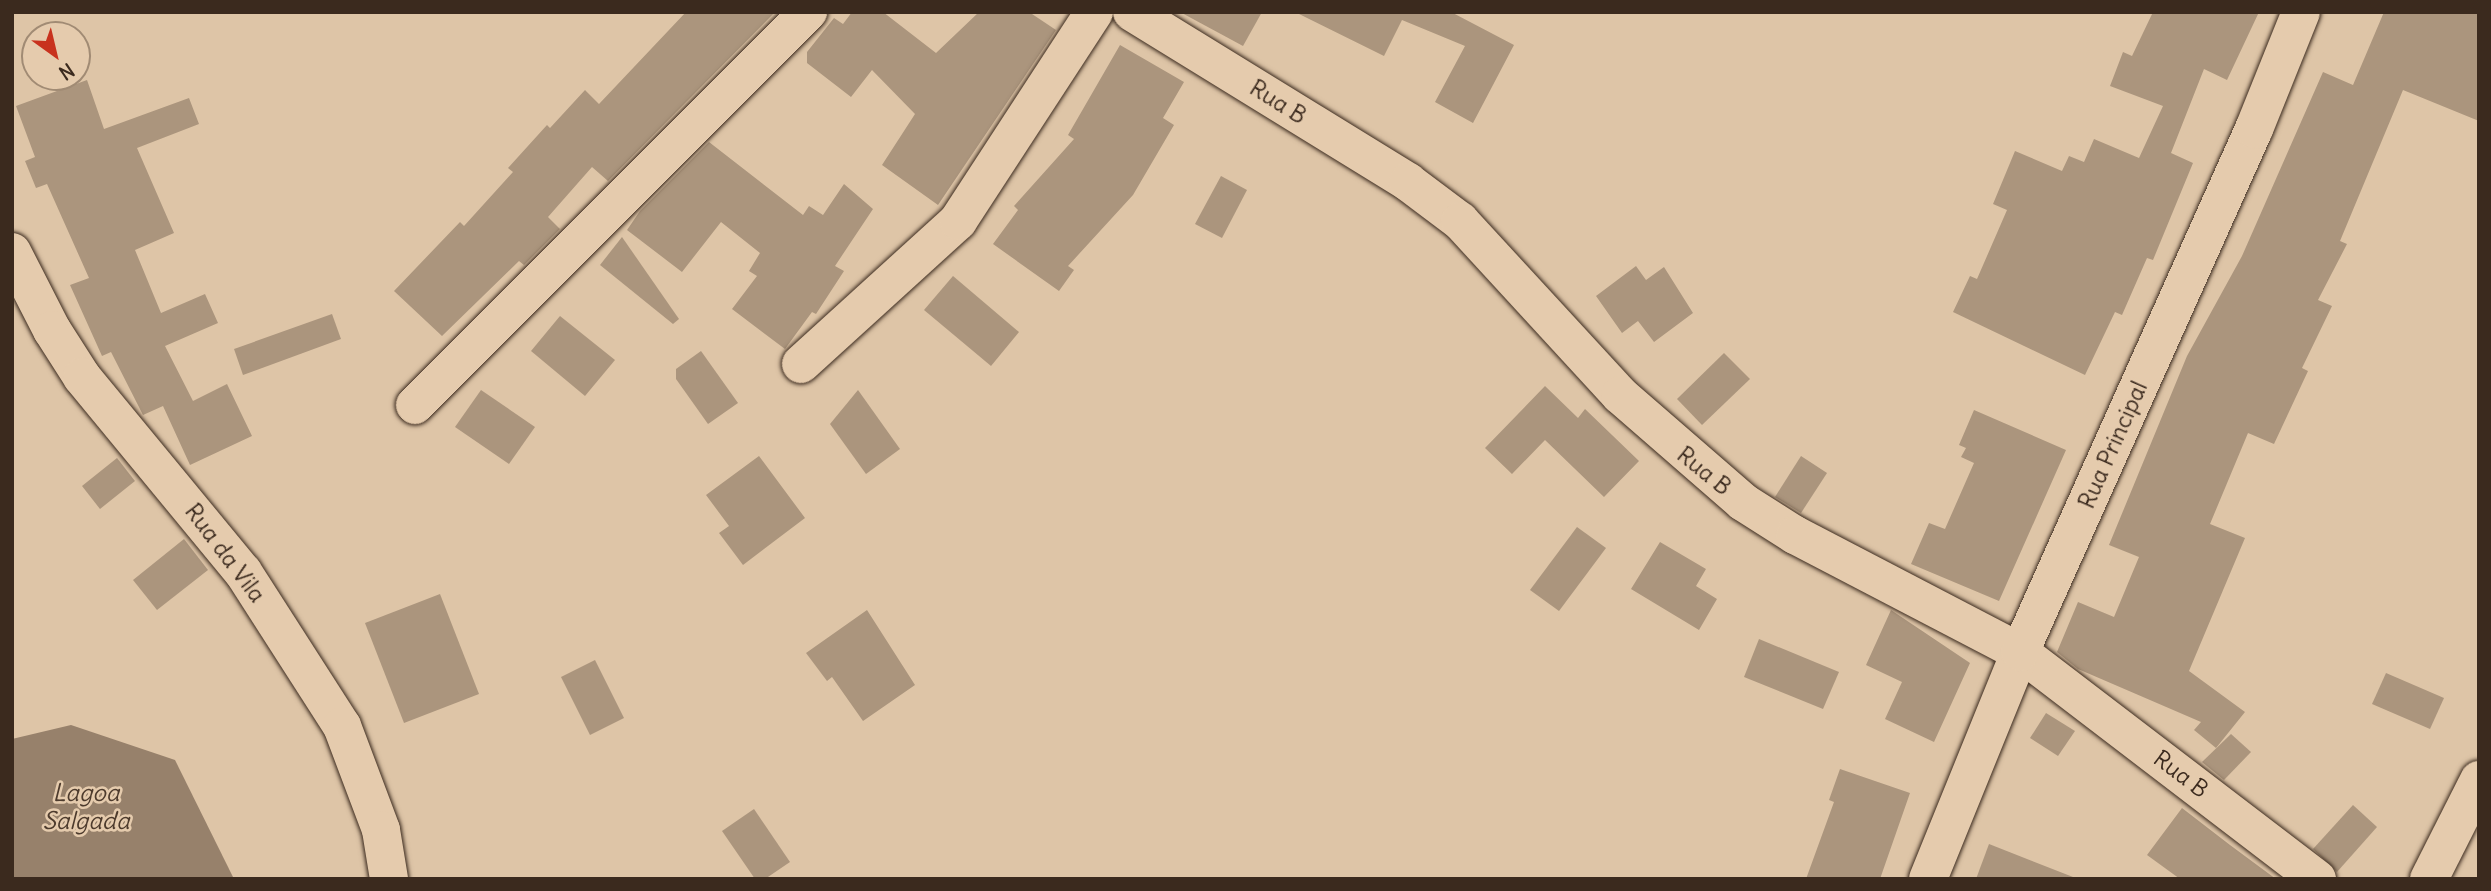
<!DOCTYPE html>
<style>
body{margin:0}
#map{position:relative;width:2491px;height:891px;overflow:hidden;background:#dec5a7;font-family:Delius,sans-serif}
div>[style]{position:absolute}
.water>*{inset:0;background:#97816b}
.building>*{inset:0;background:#ab957d}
.roads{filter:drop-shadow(0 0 2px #3b2a1e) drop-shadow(0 0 2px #3b2a1e)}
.minor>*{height:38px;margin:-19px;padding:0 19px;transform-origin:19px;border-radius:19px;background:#e5cbad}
.major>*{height:38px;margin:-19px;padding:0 19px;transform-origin:19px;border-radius:19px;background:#e5cbad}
span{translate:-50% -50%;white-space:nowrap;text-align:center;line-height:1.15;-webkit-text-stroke:5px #e5cbad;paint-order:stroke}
.street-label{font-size:23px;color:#3b2a1e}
.water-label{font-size:24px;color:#4d3b2d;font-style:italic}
.frame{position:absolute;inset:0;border:14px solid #3b2a1e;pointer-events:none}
.north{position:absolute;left:21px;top:21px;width:70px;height:70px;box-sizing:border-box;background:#e5cbad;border:2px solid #a18b74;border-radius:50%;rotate:146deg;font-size:19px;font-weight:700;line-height:28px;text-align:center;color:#3b2a1e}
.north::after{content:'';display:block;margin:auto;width:24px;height:32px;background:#c8321e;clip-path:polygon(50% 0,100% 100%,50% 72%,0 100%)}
</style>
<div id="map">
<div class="water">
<div style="clip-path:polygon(71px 725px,175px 760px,234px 879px,12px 879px,12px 739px)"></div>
</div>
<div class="building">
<div style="clip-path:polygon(686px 12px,775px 12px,608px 181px,592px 167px,548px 217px,560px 229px,524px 265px,519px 261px,442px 336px,394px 291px,460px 222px,464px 226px,513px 172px,508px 168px,547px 125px,550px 128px,585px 90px,599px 104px)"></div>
<div style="clip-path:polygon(852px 12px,883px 12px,936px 53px,979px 12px,1029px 12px,1056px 30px,938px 205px,882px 165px,915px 114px,872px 70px,851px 97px,807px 63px,807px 52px,834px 18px,843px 24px)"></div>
<div style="clip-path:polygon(1180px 12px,1262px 12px,1243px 46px)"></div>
<div style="clip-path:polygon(1295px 12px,1451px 12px,1514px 45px,1473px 123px,1435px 102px,1465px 46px,1402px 20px,1384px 56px)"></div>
<div style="clip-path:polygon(2153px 12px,2259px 12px,2227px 80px,2204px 69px,2171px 153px,2193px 163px,2153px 260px,2147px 258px,2122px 315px,2115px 312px,2085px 375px,1953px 312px,1970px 276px,1977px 279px,2007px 210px,1993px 204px,2015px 151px,2062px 171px,2069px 156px,2084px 162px,2094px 139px,2139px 158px,2163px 106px,2110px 86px,2123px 52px,2132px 56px)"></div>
<div style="clip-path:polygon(2384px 12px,2479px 12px,2479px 121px,2403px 90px,2340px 241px,2347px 244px,2318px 300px,2332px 306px,2302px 368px,2308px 371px,2274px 444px,2248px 433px,2210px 524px,2245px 538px,2189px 671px,2245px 712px,2216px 748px,2194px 730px,2201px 722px,2078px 669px,2057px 652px,2078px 602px,2114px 617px,2139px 557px,2109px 545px,2187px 356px,2242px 256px,2323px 72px,2353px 85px)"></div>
<div style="clip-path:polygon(1120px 45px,1184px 82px,1163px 118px,1174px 125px,1133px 195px,1068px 266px,1074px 270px,1059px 291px,993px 244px,1018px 210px,1014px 206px,1074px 139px,1068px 135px)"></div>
<div style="clip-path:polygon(87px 80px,104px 129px,189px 98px,199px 124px,137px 148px,174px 233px,135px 250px,161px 313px,205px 294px,218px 323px,165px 346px,193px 401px,227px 384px,252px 436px,190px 465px,163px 406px,143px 415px,111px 352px,102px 356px,70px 285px,89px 278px,47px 184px,36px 188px,25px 161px,35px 157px,16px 106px)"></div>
<div style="clip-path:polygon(709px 142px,803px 215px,809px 206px,823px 215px,844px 184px,873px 209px,835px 266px,844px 271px,816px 314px,812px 312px,785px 349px,732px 309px,757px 276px,749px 271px,760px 253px,721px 222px,682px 272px,627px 230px,640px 211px)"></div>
<div style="clip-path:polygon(1221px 176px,1247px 190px,1222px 238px,1195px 224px)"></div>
<div style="clip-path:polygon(622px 237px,679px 319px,673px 324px,600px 265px)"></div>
<div style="clip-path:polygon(1636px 266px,1646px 280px,1664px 267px,1693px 313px,1654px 342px,1638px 321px,1622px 333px,1596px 296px)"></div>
<div style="clip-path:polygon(953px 276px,1019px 332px,991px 366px,924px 310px)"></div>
<div style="clip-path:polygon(332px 314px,341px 339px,243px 375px,234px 349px)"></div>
<div style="clip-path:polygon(560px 316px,615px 360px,585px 396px,531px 351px)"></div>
<div style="clip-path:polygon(701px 351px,738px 403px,708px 424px,676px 379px,676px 369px)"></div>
<div style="clip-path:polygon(1724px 353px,1750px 379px,1702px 425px,1677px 399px)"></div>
<div style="clip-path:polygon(1545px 386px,1578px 418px,1585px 409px,1639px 461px,1604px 497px,1545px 440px,1512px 474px,1485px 448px)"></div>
<div style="clip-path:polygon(481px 390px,535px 427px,509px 464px,455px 427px)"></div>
<div style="clip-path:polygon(858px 390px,900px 449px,866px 474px,830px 424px)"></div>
<div style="clip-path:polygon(1974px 410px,2066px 450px,1999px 601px,1911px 564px,1929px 523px,1945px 529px,1974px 463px,1961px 457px,1966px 448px,1959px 445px)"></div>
<div style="clip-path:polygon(759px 456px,805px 518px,743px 565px,719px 533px,729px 526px,706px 495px)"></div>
<div style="clip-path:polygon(1801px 456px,1827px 473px,1801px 513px,1775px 497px)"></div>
<div style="clip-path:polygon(117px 458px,135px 481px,100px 509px,82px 486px)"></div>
<div style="clip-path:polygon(1577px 527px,1606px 548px,1559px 611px,1530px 590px)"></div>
<div style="clip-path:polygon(184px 539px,208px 570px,157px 610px,133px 580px)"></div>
<div style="clip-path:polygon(1660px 542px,1706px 569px,1696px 586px,1717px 599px,1699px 630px,1631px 589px)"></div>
<div style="clip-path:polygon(440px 594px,479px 694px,404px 723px,365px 623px)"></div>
<div style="clip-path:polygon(867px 610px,915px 685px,863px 721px,832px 677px,827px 681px,806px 653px)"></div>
<div style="clip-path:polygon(1891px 610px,1970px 663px,1934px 742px,1885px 719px,1902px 682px,1866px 665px)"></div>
<div style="clip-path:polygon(1759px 639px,1839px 672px,1823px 709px,1744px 677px)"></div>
<div style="clip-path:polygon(595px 660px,624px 718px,590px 735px,561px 677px)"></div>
<div style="clip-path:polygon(2386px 673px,2444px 698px,2430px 729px,2372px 704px)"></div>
<div style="clip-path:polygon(2046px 713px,2075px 731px,2058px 756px,2030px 738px)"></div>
<div style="clip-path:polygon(2231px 734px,2251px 752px,2224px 780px,2202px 762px)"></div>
<div style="clip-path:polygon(1840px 769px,1910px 793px,1880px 879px,1806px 879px,1834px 802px,1829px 800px)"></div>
<div style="clip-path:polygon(2353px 805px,2377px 827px,2337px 872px,2313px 849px)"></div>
<div style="clip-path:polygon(2182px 808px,2230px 845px,2276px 879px,2180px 879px,2147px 855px)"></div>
<div style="clip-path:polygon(754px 809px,790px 862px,765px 879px,755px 879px,722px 831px)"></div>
<div style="clip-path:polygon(1989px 844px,2073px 877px,2073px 879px,1976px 879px)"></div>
</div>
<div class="roads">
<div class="minor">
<div style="left:1132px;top:12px;width:324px;rotate:31.6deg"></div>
<div style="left:1408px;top:182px;width:65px;rotate:36.9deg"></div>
<div style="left:1460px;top:221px;width:236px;rotate:47.4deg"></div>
<div style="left:1620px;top:395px;width:163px;rotate:41deg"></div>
<div style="left:1743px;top:502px;width:62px;rotate:32.4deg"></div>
<div style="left:1795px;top:535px;width:254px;rotate:27.5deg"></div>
<div style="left:2020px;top:652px;width:374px;rotate:37.4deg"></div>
<div style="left:12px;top:252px;width:88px;rotate:62.9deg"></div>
<div style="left:52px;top:330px;width:56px;rotate:57.4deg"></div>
<div style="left:82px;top:377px;width:253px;rotate:50.5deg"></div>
<div style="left:243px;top:572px;width:183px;rotate:57.3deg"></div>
<div style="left:342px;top:726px;width:111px;rotate:69.4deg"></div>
<div style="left:381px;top:830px;width:50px;rotate:80.7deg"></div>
<div style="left:801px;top:364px;width:212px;rotate:-42.3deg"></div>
<div style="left:958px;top:221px;width:249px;rotate:-56.9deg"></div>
<div style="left:415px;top:405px;width:556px;rotate:-45deg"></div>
<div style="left:1928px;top:879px;width:245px;rotate:-67.9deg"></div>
<div style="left:2020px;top:652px;width:573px;rotate:-65.9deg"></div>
<div style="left:2254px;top:129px;width:126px;rotate:-68.1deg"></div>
</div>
<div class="major">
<div style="left:2429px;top:879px;width:111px;rotate:-63.2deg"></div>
</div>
</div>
<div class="street-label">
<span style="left:1278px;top:102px;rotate:32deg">Rua B</span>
<span style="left:2113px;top:445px;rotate:-66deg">Rua Principal</span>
<span style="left:1704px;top:471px;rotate:39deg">Rua B</span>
<span style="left:225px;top:553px;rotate:53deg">Rua da Vila</span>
<span style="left:2181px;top:774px;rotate:37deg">Rua B</span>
</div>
<div class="water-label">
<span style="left:86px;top:807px">Lagoa<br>Salgada</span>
</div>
<div class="frame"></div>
<div class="north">N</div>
</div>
